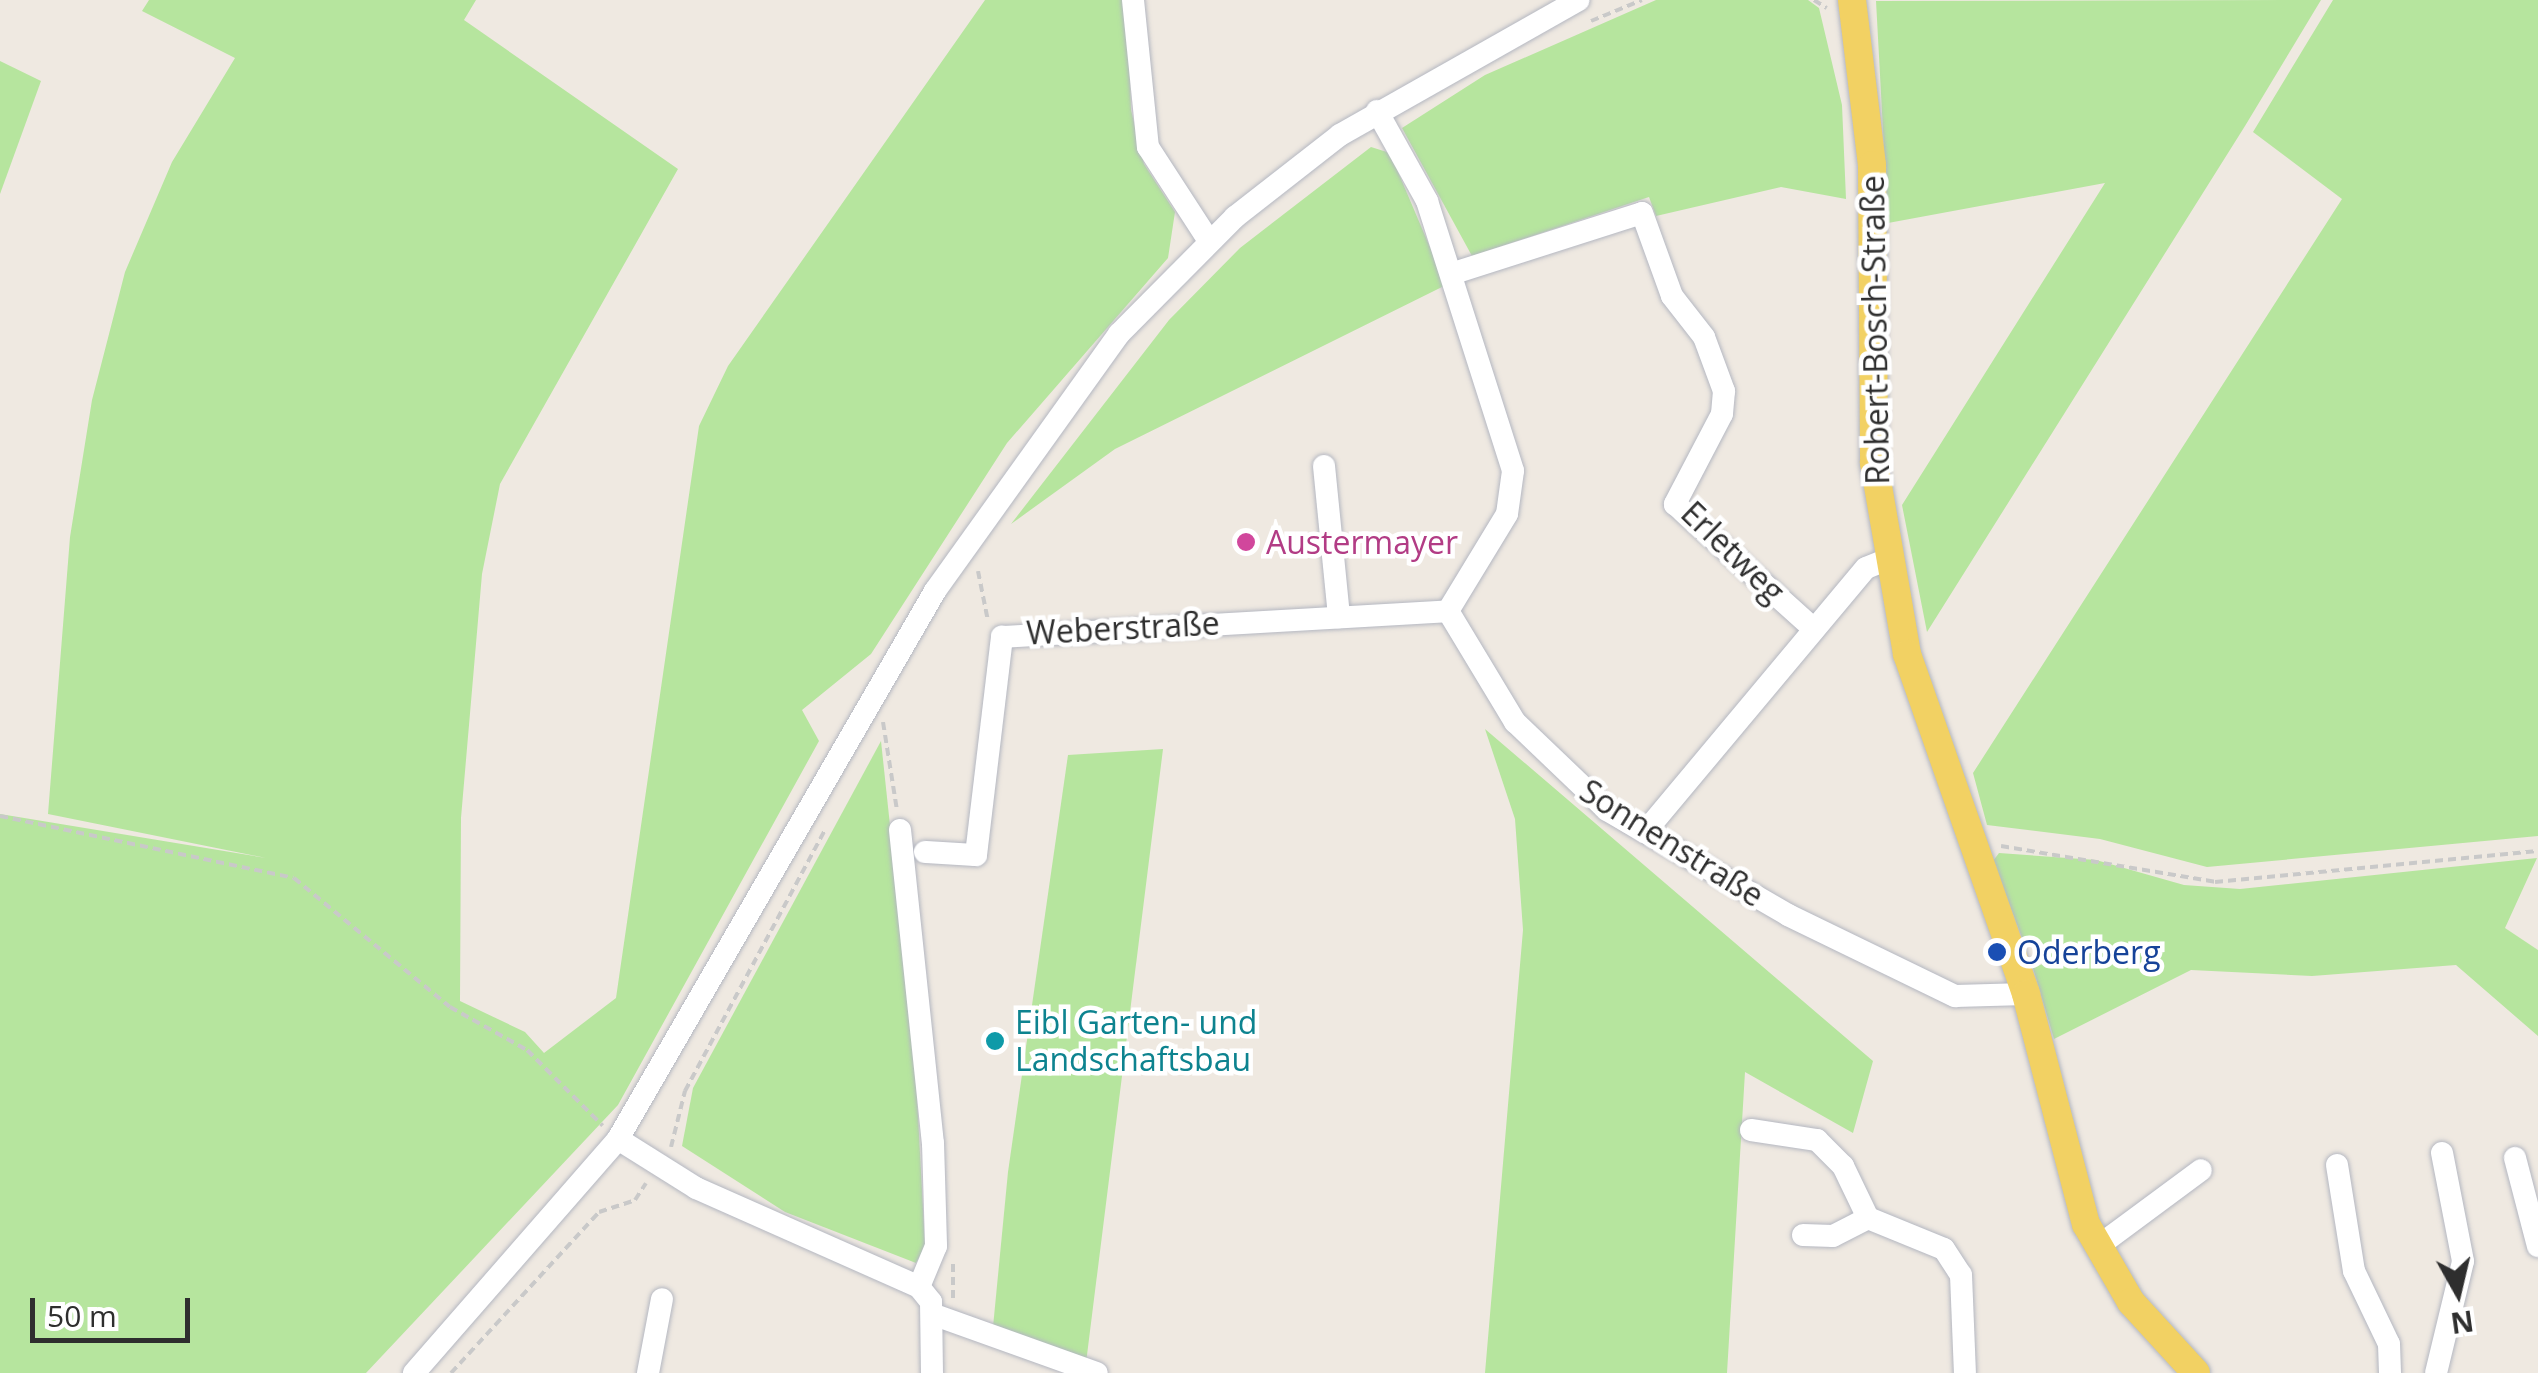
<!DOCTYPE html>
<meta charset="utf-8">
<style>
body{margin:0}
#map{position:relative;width:2538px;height:1373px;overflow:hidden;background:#efe9e1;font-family:"Open Sans",sans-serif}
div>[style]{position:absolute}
.green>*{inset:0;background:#b6e59e}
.path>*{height:4px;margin-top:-2px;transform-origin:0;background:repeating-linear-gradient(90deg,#c9c9c9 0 8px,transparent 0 13px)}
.roads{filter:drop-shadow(0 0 2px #b4b7c1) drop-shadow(0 0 2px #b4b7c1)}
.minor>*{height:22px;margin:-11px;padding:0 11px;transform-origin:11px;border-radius:11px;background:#fff}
.major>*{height:28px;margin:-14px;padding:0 14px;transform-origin:14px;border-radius:14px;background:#f2d163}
.dots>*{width:28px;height:28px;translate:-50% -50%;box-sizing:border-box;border:5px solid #fff;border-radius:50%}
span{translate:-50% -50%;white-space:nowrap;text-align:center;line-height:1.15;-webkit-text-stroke:9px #fff;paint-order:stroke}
.street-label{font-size:32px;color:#2e2e2e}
.hotel-label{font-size:32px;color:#b23c85}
.left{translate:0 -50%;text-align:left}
.transit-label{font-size:32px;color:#164399}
.culture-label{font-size:32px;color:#0d838f}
.north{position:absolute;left:2408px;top:1243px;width:100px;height:100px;-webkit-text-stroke:8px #fff;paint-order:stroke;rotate:172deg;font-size:28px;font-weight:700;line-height:40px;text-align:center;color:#2e2e2e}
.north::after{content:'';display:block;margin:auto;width:35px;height:45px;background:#2e2e2e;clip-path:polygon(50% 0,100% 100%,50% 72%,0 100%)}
.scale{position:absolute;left:30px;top:1298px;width:160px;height:45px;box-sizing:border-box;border:5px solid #2e2e2e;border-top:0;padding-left:12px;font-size:30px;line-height:35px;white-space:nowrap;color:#2e2e2e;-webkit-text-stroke:8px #fff;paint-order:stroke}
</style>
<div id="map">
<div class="green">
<div style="clip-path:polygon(149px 0,476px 0,464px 20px,678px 169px,500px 484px,482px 574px,461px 818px,460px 1001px,525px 1032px,544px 1053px,616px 998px,699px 426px,728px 366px,985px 0,1127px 0,1131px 110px,1144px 164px,1175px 212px,1168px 258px,1007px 443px,871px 654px,802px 710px,819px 741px,618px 1105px,366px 1373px,0 1373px,0 814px,266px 858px,48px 814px,70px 537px,92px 400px,125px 272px,172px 162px,235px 58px,142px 11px)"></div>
<div style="clip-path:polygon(1656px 0,1808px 0,1819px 8px,1842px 105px,1846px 199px,1781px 187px,1656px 216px,1649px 197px,1472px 256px,1402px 128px,1485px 75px)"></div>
<div style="clip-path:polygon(2321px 0,2245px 126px,1927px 632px,1902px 505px,2105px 183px,1888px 223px,1876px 1px)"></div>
<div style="clip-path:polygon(2333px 0,2538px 0,2538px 836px,2207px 867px,2100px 839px,1987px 825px,1973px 773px,2342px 199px,2253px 132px)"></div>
<div style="clip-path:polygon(0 61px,41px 81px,0 194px)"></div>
<div style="clip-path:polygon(1371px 147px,1390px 153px,1446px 285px,1115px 449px,1011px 524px,1169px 320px,1240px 248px)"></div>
<div style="clip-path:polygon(1485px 729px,1873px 1061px,1853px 1133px,1745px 1072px,1727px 1373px,1485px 1373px,1523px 930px,1515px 819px)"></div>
<div style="clip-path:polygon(881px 741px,915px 1060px,925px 1246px,916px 1263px,785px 1212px,682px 1146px,693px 1088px)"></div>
<div style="clip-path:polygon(1163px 749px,1086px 1363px,993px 1327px,1008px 1172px,1068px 755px)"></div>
<div style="clip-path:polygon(1999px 853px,2096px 860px,2184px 885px,2240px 889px,2537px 858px,2505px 928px,2538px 950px,2538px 1036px,2456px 965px,2312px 976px,2191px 970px,2054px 1039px,2033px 968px,2045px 963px,2037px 939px,2024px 943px,1993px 861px)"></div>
</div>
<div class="path">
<div style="left:1814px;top:0;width:15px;rotate:32deg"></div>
<div style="left:1591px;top:21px;width:55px;rotate:-22.4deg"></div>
<div style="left:978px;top:571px;width:51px;rotate:78.7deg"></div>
<div style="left:883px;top:722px;width:89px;rotate:81deg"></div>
<div style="left:0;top:816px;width:300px;rotate:11.9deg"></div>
<div style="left:294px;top:878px;width:202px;rotate:39.6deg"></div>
<div style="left:450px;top:1007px;width:88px;rotate:29.2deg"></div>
<div style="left:527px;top:1050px;width:107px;rotate:45deg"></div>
<div style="left:2001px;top:846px;width:217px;rotate:9.5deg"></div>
<div style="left:2215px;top:882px;width:324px;rotate:-5.5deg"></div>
<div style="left:671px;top:1147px;width:58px;rotate:-76deg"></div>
<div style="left:685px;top:1091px;width:296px;rotate:-61.8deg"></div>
<div style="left:953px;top:1298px;width:35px;rotate:-90deg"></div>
<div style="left:451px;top:1373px;width:219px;rotate:-47.4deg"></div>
<div style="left:599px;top:1212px;width:38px;rotate:-18deg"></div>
<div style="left:635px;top:1200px;width:20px;rotate:-57deg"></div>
</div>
<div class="roads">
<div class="minor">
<div style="left:1133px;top:0;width:148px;rotate:84.2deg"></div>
<div style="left:1148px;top:147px;width:112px;rotate:57deg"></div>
<div style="left:1377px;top:111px;width:103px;rotate:60.9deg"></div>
<div style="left:1427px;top:201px;width:283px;rotate:72.3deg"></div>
<div style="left:1513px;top:471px;width:43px;rotate:97.9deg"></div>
<div style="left:1507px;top:514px;width:114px;rotate:121.3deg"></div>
<div style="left:1448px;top:611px;width:130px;rotate:58.9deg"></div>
<div style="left:1515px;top:722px;width:127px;rotate:43.7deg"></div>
<div style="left:1607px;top:810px;width:209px;rotate:30.1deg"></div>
<div style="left:1788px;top:915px;width:186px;rotate:25.9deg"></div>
<div style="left:1955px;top:996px;width:71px;rotate:-1.6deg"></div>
<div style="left:1454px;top:273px;width:197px;rotate:-17.7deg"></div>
<div style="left:1642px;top:213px;width:88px;rotate:70.1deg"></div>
<div style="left:1672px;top:296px;width:52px;rotate:52deg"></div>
<div style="left:1704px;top:337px;width:58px;rotate:69.7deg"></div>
<div style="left:1724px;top:391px;width:23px;rotate:95deg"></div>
<div style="left:1722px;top:414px;width:102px;rotate:117.6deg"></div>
<div style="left:1675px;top:504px;width:187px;rotate:42deg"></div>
<div style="left:1324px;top:466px;width:152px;rotate:84.3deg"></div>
<div style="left:900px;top:830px;width:315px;rotate:84deg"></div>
<div style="left:933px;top:1143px;width:103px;rotate:88.3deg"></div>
<div style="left:936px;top:1246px;width:44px;rotate:112.5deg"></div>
<div style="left:1645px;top:832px;width:344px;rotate:-50.1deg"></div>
<div style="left:1866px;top:568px;width:24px;rotate:-22deg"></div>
<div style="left:925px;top:852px;width:51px;rotate:3.4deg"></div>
<div style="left:976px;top:855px;width:220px;rotate:-83.2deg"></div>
<div style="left:1002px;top:637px;width:447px;rotate:-3.3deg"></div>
<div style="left:1751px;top:1130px;width:67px;rotate:8.6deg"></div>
<div style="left:1817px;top:1140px;width:37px;rotate:45deg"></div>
<div style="left:1843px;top:1166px;width:58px;rotate:64.3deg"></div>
<div style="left:1868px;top:1218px;width:82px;rotate:22.2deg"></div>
<div style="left:1944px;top:1249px;width:31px;rotate:57deg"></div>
<div style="left:1961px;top:1275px;width:98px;rotate:87.7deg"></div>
<div style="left:618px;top:1139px;width:92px;rotate:32.1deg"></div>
<div style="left:696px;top:1188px;width:244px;rotate:23.9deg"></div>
<div style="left:919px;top:1287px;width:19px;rotate:51deg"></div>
<div style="left:931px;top:1302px;width:71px;rotate:89.2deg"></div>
<div style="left:2515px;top:1158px;width:91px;rotate:75.4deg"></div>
<div style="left:2337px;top:1165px;width:107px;rotate:80.9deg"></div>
<div style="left:2354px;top:1271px;width:81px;rotate:64.4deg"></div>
<div style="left:2389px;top:1344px;width:29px;rotate:88deg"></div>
<div style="left:1803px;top:1235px;width:30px;rotate:2deg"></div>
<div style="left:1833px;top:1236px;width:39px;rotate:-27deg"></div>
<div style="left:2097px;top:1247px;width:129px;rotate:-36.5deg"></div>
<div style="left:932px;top:1314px;width:175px;rotate:19.7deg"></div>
<div style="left:414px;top:1373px;width:310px;rotate:-48.9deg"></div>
<div style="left:618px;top:1139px;width:633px;rotate:-59.95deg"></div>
<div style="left:935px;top:591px;width:316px;rotate:-54.4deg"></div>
<div style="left:1119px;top:334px;width:165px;rotate:-45.2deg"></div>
<div style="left:1235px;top:217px;width:133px;rotate:-38deg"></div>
<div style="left:1340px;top:135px;width:274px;rotate:-29.5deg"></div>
<div style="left:648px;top:1373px;width:75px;rotate:-79.3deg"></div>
<div style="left:2436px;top:1373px;width:115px;rotate:-76.4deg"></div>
<div style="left:2463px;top:1261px;width:110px;rotate:-101deg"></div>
</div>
<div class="major">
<div style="left:1852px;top:0;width:166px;rotate:83.1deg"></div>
<div style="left:1872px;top:165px;width:298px;rotate:89.6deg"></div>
<div style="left:1874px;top:463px;width:194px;rotate:80.2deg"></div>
<div style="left:1907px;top:654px;width:360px;rotate:70.7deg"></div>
<div style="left:2026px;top:994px;width:238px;rotate:75.4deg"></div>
<div style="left:2086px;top:1224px;width:90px;rotate:60deg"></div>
<div style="left:2131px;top:1302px;width:96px;rotate:47.5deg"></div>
</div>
</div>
<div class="dots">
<div style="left:1246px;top:542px;background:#d1479c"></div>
<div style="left:1997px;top:952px;background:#1a4fb4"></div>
<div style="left:995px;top:1041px;background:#0f9aa8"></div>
</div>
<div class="street-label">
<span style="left:1875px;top:330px;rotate:-91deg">Robert-Bosch-Straße</span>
<span style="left:1733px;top:552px;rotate:44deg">Erletweg</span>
<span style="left:1123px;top:628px;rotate:-3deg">Weberstraße</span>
<span style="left:1672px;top:843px;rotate:32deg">Sonnenstraße</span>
</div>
<div class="hotel-label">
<span class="left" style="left:1266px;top:542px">Austermayer</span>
</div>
<div class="transit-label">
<span class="left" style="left:2017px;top:952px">Oderberg</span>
</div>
<div class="culture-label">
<span class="left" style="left:1015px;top:1041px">Eibl Garten- und<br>Landschaftsbau</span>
</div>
<div class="north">N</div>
<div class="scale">50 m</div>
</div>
